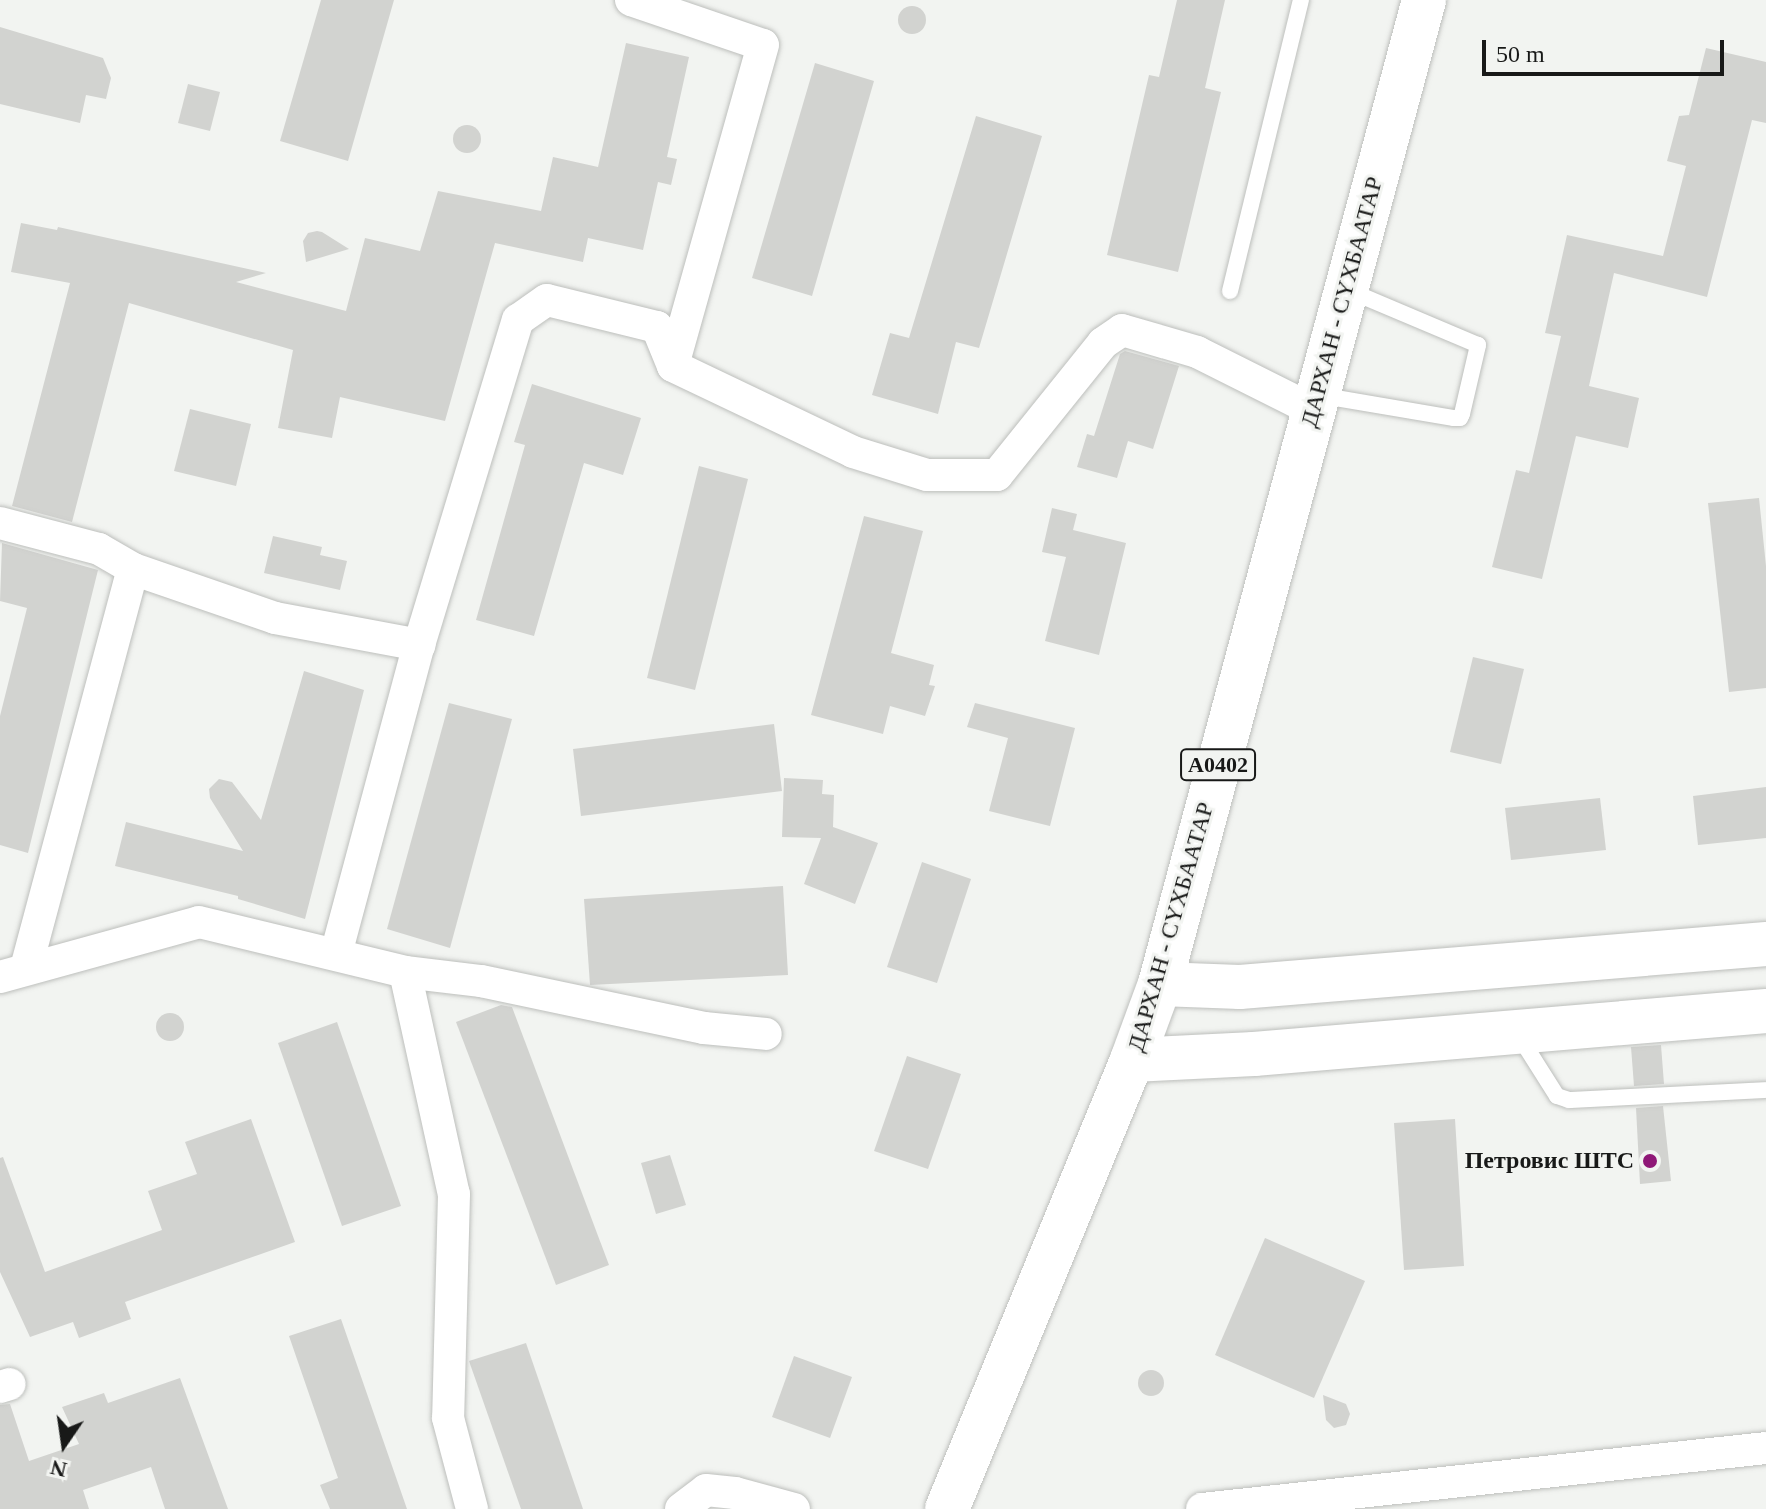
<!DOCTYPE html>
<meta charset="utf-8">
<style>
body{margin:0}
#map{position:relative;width:1766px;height:1509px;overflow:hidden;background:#f2f4f1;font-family:Georgia,serif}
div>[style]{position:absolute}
.building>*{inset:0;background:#d2d3d0}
.round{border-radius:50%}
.roads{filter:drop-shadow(0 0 2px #bdbfbc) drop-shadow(0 0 2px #bdbfbc)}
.service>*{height:16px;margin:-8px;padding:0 8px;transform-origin:8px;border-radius:8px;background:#fff}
.minor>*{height:32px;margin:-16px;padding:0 16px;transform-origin:16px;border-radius:16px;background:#fff}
.secondary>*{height:44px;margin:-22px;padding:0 22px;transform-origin:22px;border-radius:22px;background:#fff}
.trunk>*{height:44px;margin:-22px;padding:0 22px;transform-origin:22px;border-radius:22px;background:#fff}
.dots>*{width:22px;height:22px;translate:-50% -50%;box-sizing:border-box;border:4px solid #f2f4f1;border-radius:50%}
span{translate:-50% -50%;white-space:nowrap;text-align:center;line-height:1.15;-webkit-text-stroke:6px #f2f4f1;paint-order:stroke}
.shield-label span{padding:2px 6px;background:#f2f4f1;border:2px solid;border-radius:6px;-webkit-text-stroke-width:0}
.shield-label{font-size:22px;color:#181918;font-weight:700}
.street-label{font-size:24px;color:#181918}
.poi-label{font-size:24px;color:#181918;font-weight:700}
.right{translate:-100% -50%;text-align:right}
.north{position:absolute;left:24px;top:1405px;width:80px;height:80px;-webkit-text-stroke:6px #f2f4f1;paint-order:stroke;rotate:193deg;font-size:22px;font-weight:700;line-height:32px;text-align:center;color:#181918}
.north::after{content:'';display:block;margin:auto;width:28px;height:36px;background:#181918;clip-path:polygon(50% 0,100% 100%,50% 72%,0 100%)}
.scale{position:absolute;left:1482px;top:40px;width:242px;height:36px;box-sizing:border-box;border:4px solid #181918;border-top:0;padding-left:10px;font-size:24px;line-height:28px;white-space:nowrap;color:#181918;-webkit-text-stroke:6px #f2f4f1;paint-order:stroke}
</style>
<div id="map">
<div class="building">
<div style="clip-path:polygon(321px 0,394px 0,348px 161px,280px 141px)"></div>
<div style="clip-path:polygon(1177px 0,1225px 0,1205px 88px,1221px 92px,1178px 272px,1107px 255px,1149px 75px,1159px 77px)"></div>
<div class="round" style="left:898px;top:6px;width:28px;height:28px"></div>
<div style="clip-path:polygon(0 27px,103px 58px,111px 78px,106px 99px,86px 95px,80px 123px,0 104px)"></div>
<div style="clip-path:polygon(626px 43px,689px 57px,667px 157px,677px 159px,671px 185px,658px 182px,643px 250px,588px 238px,583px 262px,495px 243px,445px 421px,340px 397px,332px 438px,278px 428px,293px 350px,129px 303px,72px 522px,12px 506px,70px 283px,11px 272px,21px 223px,57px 230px,58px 227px,266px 273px,236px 282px,346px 311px,365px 238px,420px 251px,438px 191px,541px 211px,553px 157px,598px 167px)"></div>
<div style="clip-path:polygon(1706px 48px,1766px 62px,1766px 123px,1752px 120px,1707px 297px,1614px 273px,1589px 386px,1639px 398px,1628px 448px,1576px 436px,1542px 579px,1492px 567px,1516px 470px,1529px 473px,1561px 336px,1545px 333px,1567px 235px,1663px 256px,1686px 166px,1667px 161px,1679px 116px,1689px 115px)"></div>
<div style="clip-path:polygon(815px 63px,874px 81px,812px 296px,752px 278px)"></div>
<div style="clip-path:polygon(188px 84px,220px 92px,210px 131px,178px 123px)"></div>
<div style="clip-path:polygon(976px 116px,1042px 136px,979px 348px,956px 342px,938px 414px,872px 395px,890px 333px,909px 338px)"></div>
<div class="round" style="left:453px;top:125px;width:28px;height:28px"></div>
<div style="clip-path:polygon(317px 231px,322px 232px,349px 249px,306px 262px,303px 241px,308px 233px)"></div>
<div style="clip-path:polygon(1125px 351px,1179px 366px,1153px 449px,1128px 441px,1117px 478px,1077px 467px,1087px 434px,1094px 436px,1120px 354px)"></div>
<div style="clip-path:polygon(532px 384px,641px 418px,623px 475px,584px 463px,534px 636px,476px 620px,525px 445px,514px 442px)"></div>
<div style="clip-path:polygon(190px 409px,251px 424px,236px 486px,174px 471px)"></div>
<div style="clip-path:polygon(699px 466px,748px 479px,695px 690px,647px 678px)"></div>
<div style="clip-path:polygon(1759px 498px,1766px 566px,1766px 688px,1729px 692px,1708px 503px)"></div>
<div style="clip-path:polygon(1052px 508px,1077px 514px,1073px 530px,1126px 543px,1099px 655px,1045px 641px,1066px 557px,1042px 552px)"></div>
<div style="clip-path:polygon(864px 516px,923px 531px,891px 653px,934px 665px,929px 685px,935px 686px,925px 716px,890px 706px,883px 734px,811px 715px)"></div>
<div style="clip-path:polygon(273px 536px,322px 547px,320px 555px,347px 561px,340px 590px,264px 573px)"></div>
<div style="clip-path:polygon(2px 543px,98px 570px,28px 853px,0 845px,0 716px,27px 608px,0 601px)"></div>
<div style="clip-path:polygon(1473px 657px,1524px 669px,1501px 764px,1450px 752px)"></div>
<div style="clip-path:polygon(304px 671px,364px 690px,305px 919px,238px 899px,238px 896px,115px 866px,126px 822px,243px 851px,210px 798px,209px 789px,219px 779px,232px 782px,261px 820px)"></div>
<div style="clip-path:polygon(449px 703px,512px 719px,450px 948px,387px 929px)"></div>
<div style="clip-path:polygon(975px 703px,1075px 728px,1050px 826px,989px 811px,1008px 738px,967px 727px)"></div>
<div style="clip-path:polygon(774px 724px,782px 791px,581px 816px,573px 749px)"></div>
<div style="clip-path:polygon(784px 778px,823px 780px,822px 794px,834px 795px,833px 827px,878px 843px,855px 904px,804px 884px,821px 838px,782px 837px)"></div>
<div style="clip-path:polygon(1766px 787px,1766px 838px,1698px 845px,1693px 796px)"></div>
<div style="clip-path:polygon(1600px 798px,1606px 850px,1511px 860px,1505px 808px)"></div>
<div style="clip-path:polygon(922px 862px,971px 879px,937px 983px,887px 967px)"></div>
<div style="clip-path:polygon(783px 886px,788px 975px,590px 985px,584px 899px)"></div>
<div style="clip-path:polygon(501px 1005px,512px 1007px,609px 1265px,556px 1285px,456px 1022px)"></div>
<div class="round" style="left:156px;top:1013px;width:28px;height:28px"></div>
<div style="clip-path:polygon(337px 1022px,401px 1206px,342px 1226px,278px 1043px)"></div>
<div style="clip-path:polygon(1661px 1045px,1664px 1084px,1634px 1086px,1631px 1047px)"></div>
<div style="clip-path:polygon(907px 1056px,961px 1074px,928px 1169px,874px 1151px)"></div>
<div style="clip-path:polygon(1663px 1106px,1671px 1181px,1640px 1184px,1636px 1108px)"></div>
<div style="clip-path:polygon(251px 1119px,295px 1242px,125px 1302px,131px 1319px,79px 1338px,73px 1322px,30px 1337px,0 1272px,0 1158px,3px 1157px,45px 1272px,162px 1230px,148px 1191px,197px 1174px,185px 1142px)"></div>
<div style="clip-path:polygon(1455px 1119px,1464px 1266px,1404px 1270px,1394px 1123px)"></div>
<div style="clip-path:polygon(670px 1155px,686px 1205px,656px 1214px,641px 1163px)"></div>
<div style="clip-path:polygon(1265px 1238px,1365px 1281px,1314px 1398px,1215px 1355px)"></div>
<div style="clip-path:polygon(341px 1319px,407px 1509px,330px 1509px,320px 1485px,338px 1478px,289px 1336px)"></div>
<div style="clip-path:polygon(526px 1343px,583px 1509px,521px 1509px,469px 1361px)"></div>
<div style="clip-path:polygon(794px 1356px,852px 1377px,830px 1438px,772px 1417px)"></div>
<div class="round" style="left:1138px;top:1370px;width:26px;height:26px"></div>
<div style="clip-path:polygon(180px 1378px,228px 1509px,165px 1509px,151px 1467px,83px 1490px,89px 1509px,0 1509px,0 1405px,10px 1404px,29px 1461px,79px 1444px,62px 1407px,104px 1393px,108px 1403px)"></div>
<div style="clip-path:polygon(1323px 1395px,1346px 1404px,1350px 1414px,1346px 1425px,1334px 1428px,1326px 1420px)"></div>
</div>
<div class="roads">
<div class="service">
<div style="left:1230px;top:291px;width:300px;rotate:-76.3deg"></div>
<div style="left:1318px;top:395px;width:138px;rotate:9.6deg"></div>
<div style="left:1454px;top:418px;width:6px"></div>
<div style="left:1460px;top:418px;width:4px;rotate:-63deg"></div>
<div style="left:1462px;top:414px;width:71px;rotate:-76.9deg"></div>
<div style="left:1478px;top:345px;width:141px;rotate:-157.1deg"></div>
<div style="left:1519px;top:1036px;width:71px;rotate:57.7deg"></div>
<div style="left:1557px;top:1096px;width:13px;rotate:18deg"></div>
<div style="left:1569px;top:1100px;width:197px;rotate:-2.9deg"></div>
</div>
<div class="minor">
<div style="left:631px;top:0;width:139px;rotate:18.8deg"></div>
<div style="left:763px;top:45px;width:333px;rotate:105.7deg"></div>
<div style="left:0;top:523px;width:102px;rotate:14.7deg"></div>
<div style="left:99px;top:549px;width:39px;rotate:30deg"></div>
<div style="left:133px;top:569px;width:150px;rotate:19deg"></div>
<div style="left:275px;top:618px;width:147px;rotate:10.6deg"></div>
<div style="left:336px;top:954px;width:320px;rotate:-75deg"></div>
<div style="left:419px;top:645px;width:340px;rotate:-73.1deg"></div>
<div style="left:518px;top:320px;width:35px;rotate:-35deg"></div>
<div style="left:547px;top:300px;width:113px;rotate:13.8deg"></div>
<div style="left:657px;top:327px;width:42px;rotate:67.7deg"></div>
<div style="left:673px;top:366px;width:199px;rotate:25.5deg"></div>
<div style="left:853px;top:452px;width:77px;rotate:17.3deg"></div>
<div style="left:927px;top:475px;width:70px"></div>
<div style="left:997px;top:475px;width:169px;rotate:-51.2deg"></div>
<div style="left:1103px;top:343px;width:23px;rotate:-34deg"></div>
<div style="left:1122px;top:330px;width:78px;rotate:16.3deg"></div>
<div style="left:1197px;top:352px;width:130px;rotate:26.6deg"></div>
<div style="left:26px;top:968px;width:413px;rotate:-75deg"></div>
<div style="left:405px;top:972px;width:227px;rotate:77.6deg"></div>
<div style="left:454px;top:1194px;width:224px;rotate:91.5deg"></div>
<div style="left:448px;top:1418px;width:94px;rotate:75.2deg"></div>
<div style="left:0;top:977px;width:206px;rotate:-15.4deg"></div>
<div style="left:199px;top:922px;width:212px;rotate:13.6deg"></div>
<div style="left:405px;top:972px;width:77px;rotate:6.8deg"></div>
<div style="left:481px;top:981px;width:228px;rotate:11.9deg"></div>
<div style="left:704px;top:1028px;width:62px;rotate:5.5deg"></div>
<div style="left:0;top:1387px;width:10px;rotate:-17deg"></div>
<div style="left:681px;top:1509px;width:31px;rotate:-37deg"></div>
<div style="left:706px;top:1490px;width:29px;rotate:6deg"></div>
<div style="left:735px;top:1493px;width:61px;rotate:15.2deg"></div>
<div style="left:1202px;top:1509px;width:567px;rotate:-6.17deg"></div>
</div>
<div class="secondary">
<div style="left:1160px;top:984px;width:80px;rotate:2.1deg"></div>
<div style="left:1240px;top:987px;width:528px;rotate:-4.67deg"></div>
<div style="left:1132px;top:1060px;width:122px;rotate:-2.8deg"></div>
<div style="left:1254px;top:1054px;width:514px;rotate:-4.8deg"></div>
</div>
<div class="trunk">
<div style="left:947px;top:1509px;width:486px;rotate:-67.6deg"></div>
<div style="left:1132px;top:1060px;width:81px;rotate:-69.8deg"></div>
<div style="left:1160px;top:984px;width:1019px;rotate:-74.98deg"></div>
</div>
</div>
<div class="dots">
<div style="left:1650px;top:1161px;background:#8f1877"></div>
</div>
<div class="shield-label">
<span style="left:1218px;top:765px">A0402</span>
</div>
<div class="street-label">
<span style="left:1342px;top:302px;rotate:-75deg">ДАРХАН - СҮХБААТАР</span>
<span style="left:1171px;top:927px;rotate:-74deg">ДАРХАН - СҮХБААТАР</span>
</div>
<div class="poi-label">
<span class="right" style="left:1634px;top:1161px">Петровис ШТС</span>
</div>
<div class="north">N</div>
<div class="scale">50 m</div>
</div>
